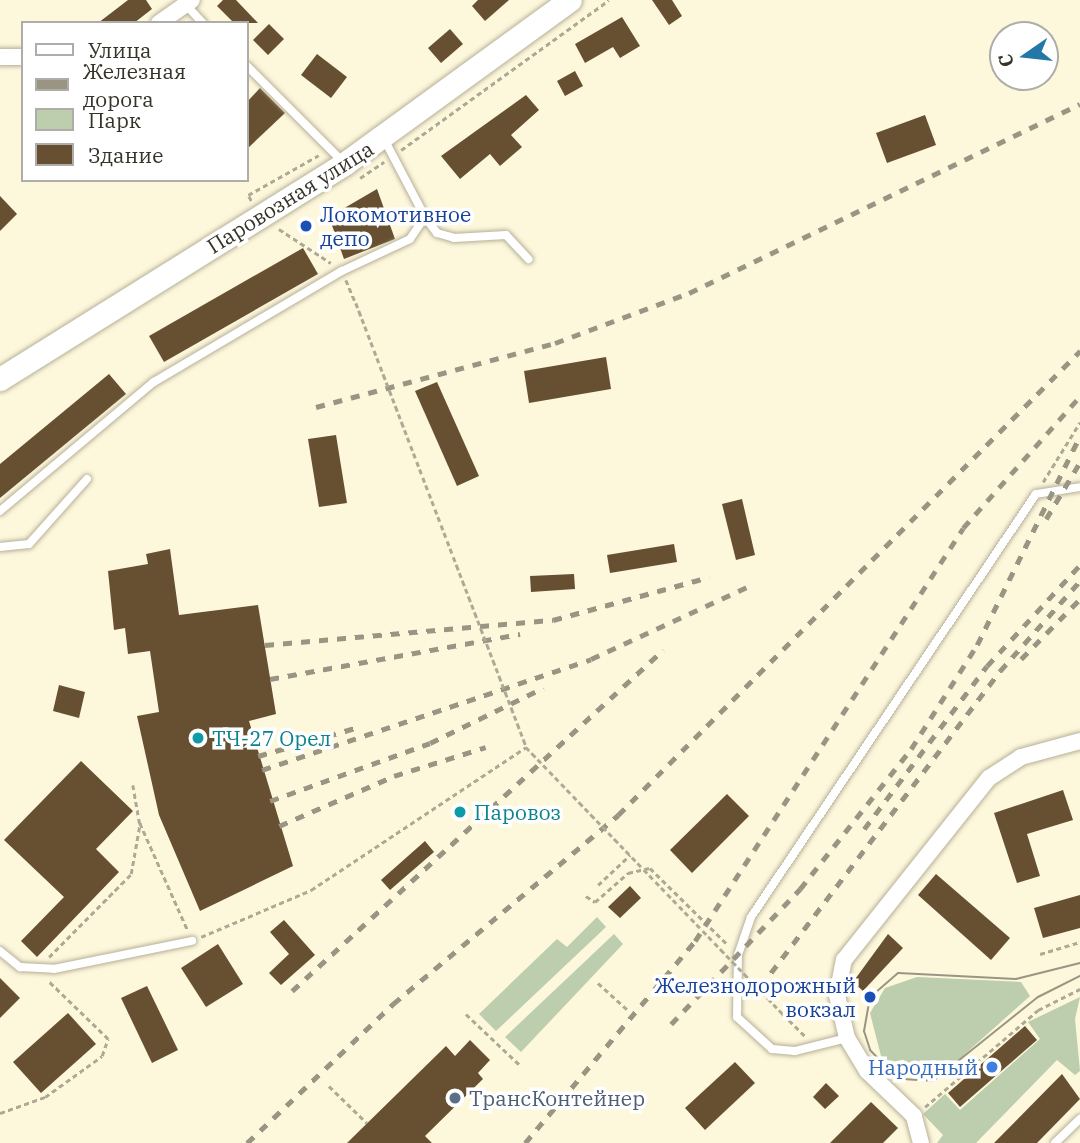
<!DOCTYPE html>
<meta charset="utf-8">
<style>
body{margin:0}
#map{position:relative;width:1080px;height:1143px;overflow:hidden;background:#fdf7dc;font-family:"IBM Plex Serif",serif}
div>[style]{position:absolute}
.green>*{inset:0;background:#bccead}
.building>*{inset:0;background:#675031}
.path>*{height:2.5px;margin-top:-1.25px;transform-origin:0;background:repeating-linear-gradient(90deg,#aea995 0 5px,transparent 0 8.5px)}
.roads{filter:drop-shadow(0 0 2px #b6b097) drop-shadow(0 0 2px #b6b097)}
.service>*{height:8px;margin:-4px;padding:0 4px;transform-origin:4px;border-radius:4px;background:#fff}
.minor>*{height:16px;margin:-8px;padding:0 8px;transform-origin:8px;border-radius:8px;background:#fff}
.secondary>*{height:23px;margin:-11.5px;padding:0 11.5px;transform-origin:11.5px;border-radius:11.5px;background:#fff}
.tram>*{height:2px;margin:-1px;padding:0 1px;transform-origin:1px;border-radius:1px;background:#999582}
.rail>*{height:4.5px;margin-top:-2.25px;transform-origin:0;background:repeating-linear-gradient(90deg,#999582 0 9px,transparent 0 18px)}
.path-bridge>*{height:2.5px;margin-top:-1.25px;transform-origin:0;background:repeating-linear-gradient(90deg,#aea995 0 5px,transparent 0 8.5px)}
.dots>*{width:19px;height:19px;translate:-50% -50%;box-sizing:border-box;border:4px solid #fff;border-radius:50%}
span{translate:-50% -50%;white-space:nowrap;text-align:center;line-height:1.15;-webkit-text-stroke:7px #fff;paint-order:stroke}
.street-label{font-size:21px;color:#363329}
.transit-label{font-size:21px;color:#164399}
.left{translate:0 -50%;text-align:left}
.right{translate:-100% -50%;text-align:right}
.culture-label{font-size:21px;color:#0d838f}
.shop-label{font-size:21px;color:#366cbe}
.service-label{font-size:21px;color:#4e5e75}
.legend{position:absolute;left:21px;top:21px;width:228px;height:161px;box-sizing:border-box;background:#fff;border:2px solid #afada9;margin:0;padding:9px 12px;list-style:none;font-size:21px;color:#363329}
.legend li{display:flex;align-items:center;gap:14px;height:35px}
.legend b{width:35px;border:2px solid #afada9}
.north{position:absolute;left:989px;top:21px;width:70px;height:70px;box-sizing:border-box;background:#fff;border:2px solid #afada9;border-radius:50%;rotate:256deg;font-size:19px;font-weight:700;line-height:28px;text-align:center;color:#363329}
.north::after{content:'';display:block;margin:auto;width:24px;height:32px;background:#2478a8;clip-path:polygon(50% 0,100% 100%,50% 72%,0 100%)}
</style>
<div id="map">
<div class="green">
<div style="clip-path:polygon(597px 917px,606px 927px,496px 1031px,479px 1014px,557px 939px,567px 947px)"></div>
<div style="clip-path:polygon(614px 934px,623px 944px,521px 1052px,505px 1037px)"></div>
<div style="clip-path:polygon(917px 977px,1021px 982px,1030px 996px,956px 1062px,939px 1073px,912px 1074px,881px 1056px,870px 1013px,885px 988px)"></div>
<div style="clip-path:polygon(1080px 997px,1075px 1019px,1080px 1071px,1075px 1075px,1057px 1060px,976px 1143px,937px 1143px,943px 1135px,923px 1114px,945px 1094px,960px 1110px,1040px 1039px,1028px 1022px)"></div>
</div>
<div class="building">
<div style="clip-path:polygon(128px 0,146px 0,152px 9px,134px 23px,98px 23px)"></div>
<div style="clip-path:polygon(223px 0,236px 0,258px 23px,234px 23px,217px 6px)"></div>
<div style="clip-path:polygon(478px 0,509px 0,485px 21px,472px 6px)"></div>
<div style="clip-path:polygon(652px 0,672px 0,682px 16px,669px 25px)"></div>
<div style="clip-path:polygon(622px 17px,640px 46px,620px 58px,613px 47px,585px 63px,575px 44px)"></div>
<div style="clip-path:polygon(269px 24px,284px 39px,268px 55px,253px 40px)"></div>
<div style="clip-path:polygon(450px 29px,463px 44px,441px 63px,428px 48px)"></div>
<div style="clip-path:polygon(317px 54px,347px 77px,331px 98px,301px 75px)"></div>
<div style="clip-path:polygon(575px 71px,583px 86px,565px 96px,557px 81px)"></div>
<div style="clip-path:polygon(260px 88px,285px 113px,247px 149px,247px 102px)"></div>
<div style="clip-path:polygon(526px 95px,539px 110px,511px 135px,522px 147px,500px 166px,490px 154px,460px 179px,441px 156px)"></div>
<div style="clip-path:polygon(925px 115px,936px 145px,887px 163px,876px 133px)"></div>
<div style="clip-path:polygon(377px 189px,395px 239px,344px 259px,329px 217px)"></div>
<div style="clip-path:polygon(0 196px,17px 214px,0 231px)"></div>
<div style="clip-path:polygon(303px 248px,318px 274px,164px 362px,149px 336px)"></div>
<div style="clip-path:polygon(606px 357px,611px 389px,529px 403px,524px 371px)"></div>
<div style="clip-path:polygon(109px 374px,126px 394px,0 498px,0 464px)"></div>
<div style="clip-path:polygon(437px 382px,479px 476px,457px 486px,415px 391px)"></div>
<div style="clip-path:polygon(336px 435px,347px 503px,319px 507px,308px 439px)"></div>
<div style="clip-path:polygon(742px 499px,755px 555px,736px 560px,722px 504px)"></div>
<div style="clip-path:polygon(674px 544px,677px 562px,610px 573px,607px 555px)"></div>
<div style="clip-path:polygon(170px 549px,179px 615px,258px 605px,276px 714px,249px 721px,293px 866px,200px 911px,159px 815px,137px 716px,159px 712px,150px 651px,128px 654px,125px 628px,114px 630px,108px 571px,148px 564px,146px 554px)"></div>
<div style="clip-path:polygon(574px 574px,575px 589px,531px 592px,530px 576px)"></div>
<div style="clip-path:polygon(59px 685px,85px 692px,79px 718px,53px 711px)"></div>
<div style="clip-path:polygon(81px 761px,133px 811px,96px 849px,119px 872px,37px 957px,21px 941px,64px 897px,4px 840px)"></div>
<div style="clip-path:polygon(1063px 790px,1073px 820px,1027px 834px,1040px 876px,1017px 883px,994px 813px)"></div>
<div style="clip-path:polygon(727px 794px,749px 816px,692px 873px,670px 850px)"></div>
<div style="clip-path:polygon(425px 841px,434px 852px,390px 890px,381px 880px)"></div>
<div style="clip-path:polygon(936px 874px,1010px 938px,991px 960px,918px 895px)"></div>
<div style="clip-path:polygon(630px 886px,641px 898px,620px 918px,608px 907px)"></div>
<div style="clip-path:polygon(1080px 895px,1080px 928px,1043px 938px,1034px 908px)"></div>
<div style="clip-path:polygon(284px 920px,315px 955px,281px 985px,269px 973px,289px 954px,270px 932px)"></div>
<div style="clip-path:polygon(888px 934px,903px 948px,863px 991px,853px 982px)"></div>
<div style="clip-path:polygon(218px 944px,243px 984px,206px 1007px,181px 968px)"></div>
<div style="clip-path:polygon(0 978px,20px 998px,0 1018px)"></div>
<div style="clip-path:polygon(147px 986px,178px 1050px,152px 1063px,121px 998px)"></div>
<div style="clip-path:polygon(68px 1013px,96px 1044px,41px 1093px,13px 1062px)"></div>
<div style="clip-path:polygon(1025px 1026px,1037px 1040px,960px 1107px,948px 1093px)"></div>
<div style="clip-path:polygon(470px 1040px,490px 1060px,478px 1073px,483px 1079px,425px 1136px,432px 1143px,347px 1143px,446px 1046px,455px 1056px)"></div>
<div style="clip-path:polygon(735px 1062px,755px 1083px,705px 1130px,685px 1108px)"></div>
<div style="clip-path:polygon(1062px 1074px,1080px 1099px,1037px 1143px,994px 1143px)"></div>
<div style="clip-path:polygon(826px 1083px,839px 1096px,825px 1109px,813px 1097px)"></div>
<div style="clip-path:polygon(871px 1102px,898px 1128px,883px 1143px,830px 1143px)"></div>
</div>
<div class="path">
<div style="left:401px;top:150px;width:256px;rotate:-35.8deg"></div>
<div style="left:360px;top:178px;width:29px;rotate:-34deg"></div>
<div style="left:251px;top:201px;width:7px;rotate:-117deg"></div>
<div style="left:248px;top:195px;width:81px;rotate:-29.4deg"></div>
<div style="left:279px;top:229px;width:62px;rotate:33.2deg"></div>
<div style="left:346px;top:280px;width:25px;rotate:67deg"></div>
<div style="left:1043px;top:482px;width:70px;rotate:-58.3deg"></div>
<div style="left:133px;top:785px;width:39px;rotate:80deg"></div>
<div style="left:140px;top:823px;width:118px;rotate:66deg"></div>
<div style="left:598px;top:885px;width:44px;rotate:-43.2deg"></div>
<div style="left:586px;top:896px;width:11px;rotate:34deg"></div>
<div style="left:595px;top:902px;width:44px;rotate:-41.3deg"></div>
<div style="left:628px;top:873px;width:23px;rotate:-13deg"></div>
<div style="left:650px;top:868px;width:110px;rotate:44.6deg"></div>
<div style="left:201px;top:937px;width:120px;rotate:-23.1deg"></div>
<div style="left:311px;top:890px;width:258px;rotate:-33.6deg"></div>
<div style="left:1040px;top:954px;width:42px;rotate:-16.7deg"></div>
<div style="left:49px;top:957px;width:117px;rotate:-45.3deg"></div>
<div style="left:131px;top:874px;width:52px;rotate:-80deg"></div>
<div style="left:598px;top:983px;width:42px;rotate:42.1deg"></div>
<div style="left:466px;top:1014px;width:76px;rotate:43.4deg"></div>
<div style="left:783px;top:1014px;width:31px;rotate:45deg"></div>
<div style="left:329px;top:1086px;width:53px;rotate:44.2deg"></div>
<div style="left:925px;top:1107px;width:149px;rotate:-40.6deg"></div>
<div style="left:1038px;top:1010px;width:47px;rotate:-26.6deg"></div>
<div style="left:0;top:1113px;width:48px;rotate:-19.6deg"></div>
<div style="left:45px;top:1097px;width:70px;rotate:-35.7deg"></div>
<div style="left:102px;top:1056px;width:18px;rotate:-71deg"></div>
<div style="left:108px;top:1039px;width:83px;rotate:-136deg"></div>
</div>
<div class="roads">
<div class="service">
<div style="left:186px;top:5px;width:25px;rotate:47deg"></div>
<div style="left:247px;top:66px;width:137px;rotate:45deg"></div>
<div style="left:425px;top:217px;width:20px;rotate:53deg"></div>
<div style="left:437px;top:233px;width:18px;rotate:16deg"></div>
<div style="left:454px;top:238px;width:52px;rotate:-3.3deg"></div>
<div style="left:506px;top:235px;width:33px;rotate:47deg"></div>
<div style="left:0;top:511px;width:201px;rotate:-40deg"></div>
<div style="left:154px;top:382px;width:218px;rotate:-30.6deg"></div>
<div style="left:342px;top:271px;width:75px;rotate:-25.2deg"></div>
<div style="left:410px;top:239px;width:27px;rotate:-56deg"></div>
<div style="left:425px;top:217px;width:88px;rotate:-117.7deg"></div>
<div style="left:0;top:547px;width:29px;rotate:-6deg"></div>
<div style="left:29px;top:544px;width:87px;rotate:-48.3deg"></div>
<div style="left:0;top:951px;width:26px;rotate:39deg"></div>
<div style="left:20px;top:967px;width:34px;rotate:3deg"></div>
<div style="left:54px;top:969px;width:141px;rotate:-11.5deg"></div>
<div style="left:847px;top:1038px;width:54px;rotate:166deg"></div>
<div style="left:795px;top:1051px;width:23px;rotate:-175deg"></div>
<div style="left:772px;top:1049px;width:47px;rotate:-137.6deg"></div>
<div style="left:737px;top:1017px;width:62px;rotate:-89.1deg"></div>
<div style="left:738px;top:955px;width:40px;rotate:-71.1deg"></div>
<div style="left:751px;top:917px;width:510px;rotate:-56.03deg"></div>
<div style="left:1036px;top:494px;width:45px;rotate:-9deg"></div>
<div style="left:1055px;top:1143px;width:35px;rotate:-44deg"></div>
</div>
<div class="minor">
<div style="left:159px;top:23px;width:40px;rotate:-34.9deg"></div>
<div style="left:0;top:57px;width:23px"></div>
<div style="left:921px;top:1143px;width:28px;rotate:-105deg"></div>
<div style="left:914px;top:1116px;width:65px;rotate:-136.2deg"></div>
<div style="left:867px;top:1071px;width:39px;rotate:-121deg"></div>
<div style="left:847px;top:1038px;width:44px;rotate:-103.1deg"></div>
<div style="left:837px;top:995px;width:36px;rotate:-79deg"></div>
<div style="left:844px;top:960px;width:233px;rotate:-51.5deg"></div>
<div style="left:989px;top:778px;width:38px;rotate:-33deg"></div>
<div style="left:1021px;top:757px;width:61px;rotate:-15.2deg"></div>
</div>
<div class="secondary">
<div style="left:0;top:379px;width:406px;rotate:-32deg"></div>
<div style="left:344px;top:164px;width:279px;rotate:-36deg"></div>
</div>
</div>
<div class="tram">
<div style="left:1080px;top:963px;width:66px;rotate:166deg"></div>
<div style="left:1016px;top:979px;width:118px;rotate:-177.1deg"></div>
<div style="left:898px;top:973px;width:37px;rotate:139deg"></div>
<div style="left:870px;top:997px;width:35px;rotate:100deg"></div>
<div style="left:864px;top:1031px;width:20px;rotate:72deg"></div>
<div style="left:870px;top:1050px;width:28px;rotate:46deg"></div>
<div style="left:889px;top:1070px;width:17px;rotate:33deg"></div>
<div style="left:903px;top:1079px;width:30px;rotate:4deg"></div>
<div style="left:933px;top:1081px;width:134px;rotate:-38.7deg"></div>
<div style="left:1038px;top:997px;width:47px;rotate:-26.6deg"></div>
</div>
<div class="rail">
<div style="left:316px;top:407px;width:247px;rotate:-15deg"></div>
<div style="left:555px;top:343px;width:143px;rotate:-20.5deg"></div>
<div style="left:689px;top:293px;width:434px;rotate:-25.8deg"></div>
<div style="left:1046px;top:519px;width:66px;rotate:-59.2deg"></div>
<div style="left:265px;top:645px;width:289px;rotate:-5deg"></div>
<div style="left:553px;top:620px;width:162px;rotate:-15.4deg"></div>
<div style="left:1021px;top:659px;width:84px;rotate:-45.5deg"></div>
<div style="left:270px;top:679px;width:254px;rotate:-10.2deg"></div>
<div style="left:258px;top:756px;width:101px;rotate:-16.1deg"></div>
<div style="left:262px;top:770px;width:347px;rotate:-18.6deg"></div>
<div style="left:591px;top:659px;width:176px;rotate:-24.8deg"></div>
<div style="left:270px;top:801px;width:170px;rotate:-19.9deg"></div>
<div style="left:430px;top:743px;width:126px;rotate:-26deg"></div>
<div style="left:279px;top:826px;width:125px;rotate:-23.5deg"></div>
<div style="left:394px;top:776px;width:96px;rotate:-17.5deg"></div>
<div style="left:864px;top:829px;width:204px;rotate:-53deg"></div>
<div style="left:987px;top:666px;width:137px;rotate:-47.4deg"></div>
<div style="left:760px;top:987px;width:397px;rotate:-52.8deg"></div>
<div style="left:1000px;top:671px;width:120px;rotate:-48.4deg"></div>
<div style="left:292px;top:991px;width:504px;rotate:-42.59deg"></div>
<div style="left:671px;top:1024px;width:187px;rotate:-46.3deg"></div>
<div style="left:800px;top:889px;width:179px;rotate:-51.6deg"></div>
<div style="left:911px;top:749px;width:123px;rotate:-57.6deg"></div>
<div style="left:977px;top:645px;width:233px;rotate:-63.8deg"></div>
<div style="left:247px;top:1143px;width:202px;rotate:-43.6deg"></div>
<div style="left:393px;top:1004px;width:294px;rotate:-40deg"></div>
<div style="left:618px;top:815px;width:655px;rotate:-45.12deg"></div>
<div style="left:525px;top:1143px;width:264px;rotate:-49.9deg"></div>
<div style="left:695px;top:941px;width:492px;rotate:-57deg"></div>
<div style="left:963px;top:528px;width:176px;rotate:-48.4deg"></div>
</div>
<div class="path-bridge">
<div style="left:356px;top:303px;width:475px;rotate:69deg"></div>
<div style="left:526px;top:747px;width:371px;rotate:46.1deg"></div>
</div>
<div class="dots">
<div style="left:306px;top:226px;background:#1a4fb4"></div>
<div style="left:198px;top:738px;background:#0f9aa8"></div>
<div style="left:460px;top:812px;background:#0f9aa8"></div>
<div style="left:870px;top:997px;background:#1a4fb4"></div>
<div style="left:992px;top:1067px;background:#3f7fe0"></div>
<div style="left:455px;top:1098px;background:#5c6f8a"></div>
</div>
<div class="street-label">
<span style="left:290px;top:197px;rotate:-32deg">Паровозная улица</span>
</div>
<div class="transit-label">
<span class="left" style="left:320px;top:226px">Локомотивное<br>депо</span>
<span class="right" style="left:856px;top:997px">Железнодорожный<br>вокзал</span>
</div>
<div class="culture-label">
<span class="left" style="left:212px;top:738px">ТЧ-27 Орел</span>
<span class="left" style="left:474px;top:812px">Паровоз</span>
</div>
<div class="shop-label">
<span class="right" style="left:978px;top:1067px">Народный</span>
</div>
<div class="service-label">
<span class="left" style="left:469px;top:1098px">ТрансКонтейнер</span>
</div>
<ul class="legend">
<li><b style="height:9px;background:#fff"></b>Улица</li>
<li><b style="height:9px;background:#999582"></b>Железная дорога</li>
<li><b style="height:19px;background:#bccead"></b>Парк</li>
<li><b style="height:19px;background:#675031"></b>Здание</li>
</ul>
<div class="north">С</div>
</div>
